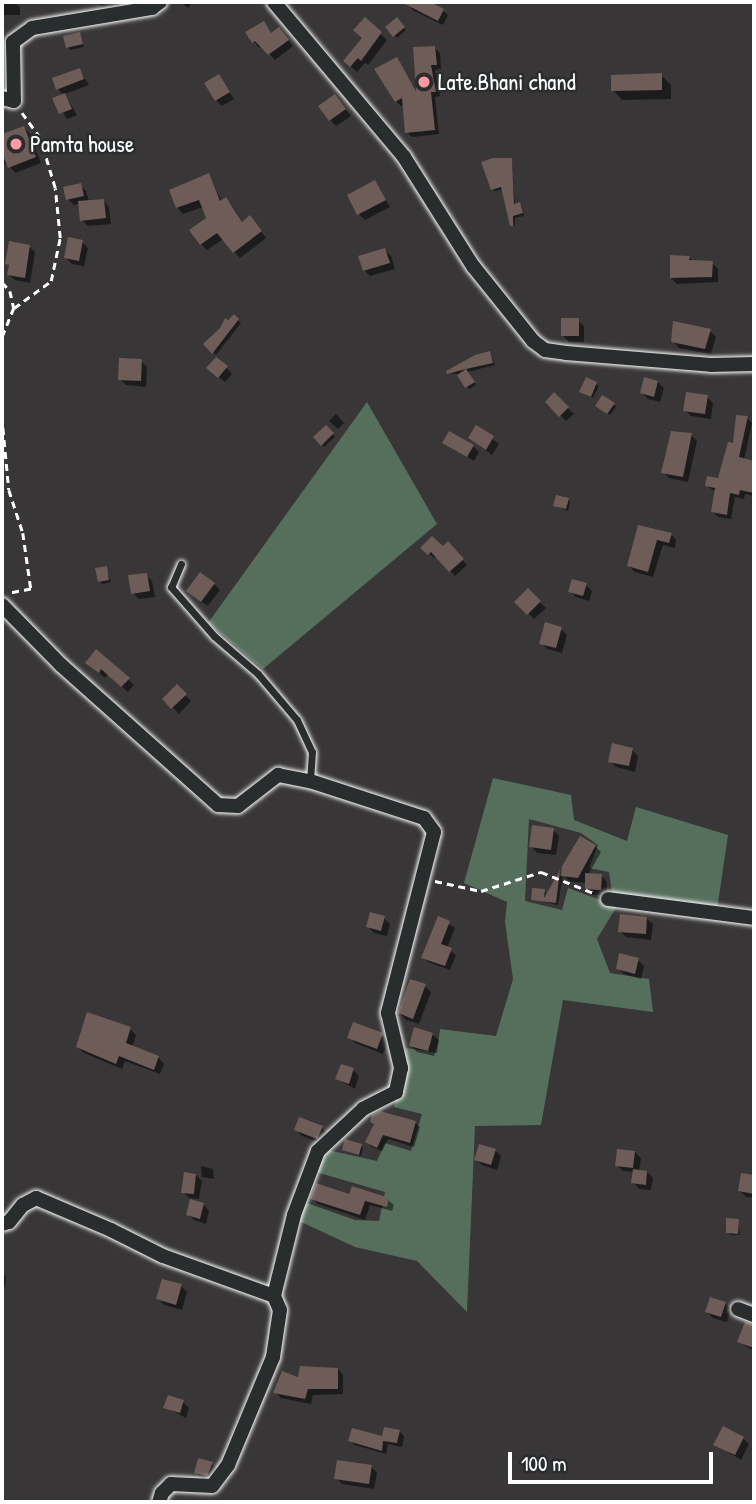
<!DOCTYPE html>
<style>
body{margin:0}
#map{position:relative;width:756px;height:1504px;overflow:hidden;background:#383636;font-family:"Patrick Hand",sans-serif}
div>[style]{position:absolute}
.green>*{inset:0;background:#566f5d}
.shadow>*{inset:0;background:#0007}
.building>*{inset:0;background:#6e5c58}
.path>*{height:2.5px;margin-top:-1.25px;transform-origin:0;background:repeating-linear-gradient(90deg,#fff 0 7px,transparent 0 12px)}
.roads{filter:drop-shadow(0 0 2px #fff) drop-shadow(0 0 2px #fff)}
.lane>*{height:7px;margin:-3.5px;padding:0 3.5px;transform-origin:3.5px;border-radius:3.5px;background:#2a2d2e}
.street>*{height:14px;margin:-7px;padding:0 7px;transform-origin:7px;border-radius:7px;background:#2a2d2e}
.dots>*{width:19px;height:19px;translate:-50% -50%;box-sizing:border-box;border:4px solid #2a2d2e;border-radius:50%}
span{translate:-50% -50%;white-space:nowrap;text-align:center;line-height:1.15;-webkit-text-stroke:5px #2a2d2e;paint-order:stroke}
.poi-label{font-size:23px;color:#fff}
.left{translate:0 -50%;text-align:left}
.frame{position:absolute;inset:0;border:4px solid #fff;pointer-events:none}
.scale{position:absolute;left:508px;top:1452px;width:205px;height:32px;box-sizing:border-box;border:4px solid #fff;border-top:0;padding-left:9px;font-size:21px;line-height:24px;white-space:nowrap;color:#fff;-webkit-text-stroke:5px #2a2d2e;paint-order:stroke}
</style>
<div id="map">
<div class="green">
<div style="clip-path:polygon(367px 402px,437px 524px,263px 669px,208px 623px)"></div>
<div style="clip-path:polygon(493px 778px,571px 795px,574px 820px,627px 841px,636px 807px,728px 835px,717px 910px,612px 893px,609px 872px,589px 868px,598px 845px,581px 833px,529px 819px,525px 901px,562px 910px,568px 888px,617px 906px,597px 939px,610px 973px,649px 979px,653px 1012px,563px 1000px,541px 1125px,475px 1126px,467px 1312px,417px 1261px,355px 1247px,299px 1221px,304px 1202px,355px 1220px,379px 1221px,385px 1192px,316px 1172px,328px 1150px,377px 1161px,385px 1143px,411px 1151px,422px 1114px,394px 1107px,406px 1048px,437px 1053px,440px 1029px,496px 1036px,513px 979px,505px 922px,507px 902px,464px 883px)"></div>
</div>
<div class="shadow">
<div style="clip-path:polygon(2px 2px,14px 2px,20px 7px,20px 15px,2px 15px)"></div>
<div style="clip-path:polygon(97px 2px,120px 2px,119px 10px,103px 8px)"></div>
<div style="clip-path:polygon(181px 2px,193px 2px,188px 8px)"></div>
<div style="clip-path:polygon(413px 2px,426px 2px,443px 11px,448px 15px,443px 25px,414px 11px,410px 7px)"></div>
<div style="clip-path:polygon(396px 19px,406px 30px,397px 38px,387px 27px)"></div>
<div style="clip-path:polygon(365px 20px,387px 40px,368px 65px,365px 63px,357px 72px,345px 61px,365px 38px)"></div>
<div style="clip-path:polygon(263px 23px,272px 35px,284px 35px,293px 46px,275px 60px,262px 46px,259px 48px,248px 33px)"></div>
<div style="clip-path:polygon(80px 34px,84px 47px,70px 50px,68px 47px)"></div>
<div style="clip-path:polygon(435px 48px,440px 53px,441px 69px,435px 70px,440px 96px,435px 97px,439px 134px,412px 137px,407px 132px,405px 104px,401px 106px,396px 101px,397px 59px,418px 93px)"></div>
<div style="clip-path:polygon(79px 70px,89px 85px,65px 94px,77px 115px,67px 119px,55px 99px,64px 95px,58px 89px)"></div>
<div style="clip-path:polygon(661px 75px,671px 85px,671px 99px,622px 100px,613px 90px)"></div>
<div style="clip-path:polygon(219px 76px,234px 99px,222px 106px,216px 100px)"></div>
<div style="clip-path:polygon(335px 96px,351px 116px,336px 126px,330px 120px)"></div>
<div style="clip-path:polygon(24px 128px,30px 134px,41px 163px,15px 173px,8px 164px,2px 164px,2px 136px)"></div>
<div style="clip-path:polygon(512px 159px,515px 205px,522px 207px,524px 216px,515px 218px,515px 228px,504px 189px,495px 191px,493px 189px)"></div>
<div style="clip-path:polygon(208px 175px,222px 201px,226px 199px,232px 205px,243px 223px,256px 224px,266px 238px,240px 258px,223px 239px,207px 250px,201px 244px,191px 230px,208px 218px,203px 207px,183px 214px,177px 207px)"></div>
<div style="clip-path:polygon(375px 182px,390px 207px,365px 220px,359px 214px)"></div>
<div style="clip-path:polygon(80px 185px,86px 191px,89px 202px,103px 200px,109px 207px,111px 224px,88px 226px,82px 220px,80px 204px,74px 205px,68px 199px)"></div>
<div style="clip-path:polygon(82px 242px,88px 248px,84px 266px,72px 264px,66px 258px)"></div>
<div style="clip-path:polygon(30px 247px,35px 252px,30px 283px,15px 280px,9px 275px,10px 267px,7px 263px)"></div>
<div style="clip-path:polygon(385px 250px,391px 256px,395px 269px,370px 276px,364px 270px)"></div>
<div style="clip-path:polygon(689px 257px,694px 262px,712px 263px,718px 269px,718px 282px,677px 284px,671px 278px)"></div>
<div style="clip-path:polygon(234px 317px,241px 323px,216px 355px,205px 344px)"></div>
<div style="clip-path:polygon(578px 320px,584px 326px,584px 342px,569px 342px,563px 336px)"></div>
<div style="clip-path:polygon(710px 331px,716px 337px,711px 354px,679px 348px,673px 341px)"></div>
<div style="clip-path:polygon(490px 353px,495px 365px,467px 372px,476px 385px,469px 389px,458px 374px,448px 373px)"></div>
<div style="clip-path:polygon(141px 361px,147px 367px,146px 387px,126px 385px,120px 379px)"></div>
<div style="clip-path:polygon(227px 368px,232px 374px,225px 382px,215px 374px)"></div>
<div style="clip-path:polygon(658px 382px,664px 388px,660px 402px,648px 399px,642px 393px)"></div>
<div style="clip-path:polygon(596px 384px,599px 386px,593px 398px,584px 394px)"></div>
<div style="clip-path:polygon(554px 395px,574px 414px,566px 421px,547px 402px)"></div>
<div style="clip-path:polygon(707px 397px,713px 403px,711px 419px,691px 416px,685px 410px)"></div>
<div style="clip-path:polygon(613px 404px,616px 407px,610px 415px,600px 408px)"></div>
<div style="clip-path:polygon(336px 414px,344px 423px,338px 429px,329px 421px)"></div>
<div style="clip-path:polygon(747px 418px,752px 423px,744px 460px,754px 462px,754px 496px,745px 494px,744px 499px,735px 497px,731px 519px,718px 517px,713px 512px,716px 492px,707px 486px,719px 480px)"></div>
<div style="clip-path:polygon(326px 427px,335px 437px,324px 447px,315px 437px)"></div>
<div style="clip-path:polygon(477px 427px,499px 444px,492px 455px,470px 438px)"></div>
<div style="clip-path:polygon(691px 435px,697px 441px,688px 482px,669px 478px,663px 472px)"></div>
<div style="clip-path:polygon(445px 443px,473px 446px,479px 452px,474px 461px)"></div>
<div style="clip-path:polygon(568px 500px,570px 502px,568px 511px,554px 505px)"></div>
<div style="clip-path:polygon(639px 527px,671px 534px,676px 540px,675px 548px,663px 545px,653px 577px,635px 572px,629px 566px)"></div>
<div style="clip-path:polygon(448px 543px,467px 565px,455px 576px,437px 556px,434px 558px,423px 548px,442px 548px)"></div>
<div style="clip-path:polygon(106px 568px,111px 582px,102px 584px,99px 581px)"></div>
<div style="clip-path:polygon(146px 575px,152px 581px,155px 597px,139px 599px,133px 593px)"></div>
<div style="clip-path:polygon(214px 584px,220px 590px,208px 606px,194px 597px)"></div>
<div style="clip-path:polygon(586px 585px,592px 591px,589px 601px,576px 597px,570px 591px)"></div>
<div style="clip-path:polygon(528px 591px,546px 608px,534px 619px,517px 602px)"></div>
<div style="clip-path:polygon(561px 629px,567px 635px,562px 653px,547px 649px,541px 643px)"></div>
<div style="clip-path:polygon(87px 662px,128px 679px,134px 685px,128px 692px,108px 674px,105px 678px)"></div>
<div style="clip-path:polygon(177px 687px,191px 701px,179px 714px,165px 699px)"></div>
<div style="clip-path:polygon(632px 750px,638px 756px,635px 772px,616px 767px,610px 761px)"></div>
<div style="clip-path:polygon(553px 830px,559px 836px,556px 855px,537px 853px,531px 846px)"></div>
<div style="clip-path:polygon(595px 846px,601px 852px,588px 875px,601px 875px,607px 882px,607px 895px,593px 895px,587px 889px,587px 877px,584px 883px,569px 881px,563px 875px,558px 905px,533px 899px,544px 891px,548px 895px,562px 874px)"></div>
<div style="clip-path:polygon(384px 918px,390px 924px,387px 936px,374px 933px,368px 927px)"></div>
<div style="clip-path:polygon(439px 918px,455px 928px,447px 948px,456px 955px,450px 970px,428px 962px,423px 957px)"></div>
<div style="clip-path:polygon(646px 918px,653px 924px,651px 940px,626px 937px,620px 931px)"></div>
<div style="clip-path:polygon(638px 960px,644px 966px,641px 979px,624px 974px,618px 968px)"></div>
<div style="clip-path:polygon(411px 981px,425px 986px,431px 992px,419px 1024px,406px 1020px,400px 1014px)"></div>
<div style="clip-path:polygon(130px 1029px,136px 1035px,132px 1047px,158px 1057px,164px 1064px,160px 1074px,125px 1061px,122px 1069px,84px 1053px,78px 1047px)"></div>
<div style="clip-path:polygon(432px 1034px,439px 1040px,434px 1056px,417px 1052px,411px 1046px)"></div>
<div style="clip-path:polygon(382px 1035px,388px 1041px,383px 1054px,355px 1043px,349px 1037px)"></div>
<div style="clip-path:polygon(353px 1070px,359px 1076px,355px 1089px,337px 1079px)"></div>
<div style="clip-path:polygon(372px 1122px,415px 1123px,420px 1127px,414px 1147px,388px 1139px,382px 1151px,372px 1147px,367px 1142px,376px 1126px)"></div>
<div style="clip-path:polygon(322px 1128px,328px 1134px,323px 1144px,302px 1136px,296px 1130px)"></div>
<div style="clip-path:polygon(361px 1146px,363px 1148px,361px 1156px,344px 1150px)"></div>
<div style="clip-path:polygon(495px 1150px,501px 1156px,497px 1170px,482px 1165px,476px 1159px)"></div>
<div style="clip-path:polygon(635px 1152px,641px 1158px,639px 1171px,647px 1172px,653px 1178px,651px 1190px,639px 1189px,633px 1182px,634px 1172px,623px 1171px,617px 1165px)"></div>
<div style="clip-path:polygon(201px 1166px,213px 1169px,214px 1179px,202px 1177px)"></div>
<div style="clip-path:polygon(196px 1175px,202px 1181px,199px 1199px,189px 1198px,183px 1192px)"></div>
<div style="clip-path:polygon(743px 1175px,754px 1176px,754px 1198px,746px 1197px,740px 1191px)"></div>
<div style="clip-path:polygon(349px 1196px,388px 1200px,394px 1205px,392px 1211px,370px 1205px,365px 1220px,318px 1204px,312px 1198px)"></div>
<div style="clip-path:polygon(203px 1204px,209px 1211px,206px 1224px,194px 1220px,188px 1214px)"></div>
<div style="clip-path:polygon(738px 1220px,740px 1235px,730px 1235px,728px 1232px)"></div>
<div style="clip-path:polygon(2px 1274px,6px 1276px,5px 1287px,2px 1287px)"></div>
<div style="clip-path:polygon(181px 1286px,187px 1292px,182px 1310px,164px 1305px,158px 1299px)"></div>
<div style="clip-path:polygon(725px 1303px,731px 1309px,727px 1322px,713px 1318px,707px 1312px)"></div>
<div style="clip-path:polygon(746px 1324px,754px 1326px,754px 1351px,739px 1342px)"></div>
<div style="clip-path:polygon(338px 1369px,343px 1375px,343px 1394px,313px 1395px,311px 1404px,281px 1398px,275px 1392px,299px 1380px)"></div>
<div style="clip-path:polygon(183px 1402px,189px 1408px,186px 1418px,165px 1407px)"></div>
<div style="clip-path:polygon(399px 1431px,404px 1436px,402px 1447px,388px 1444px,386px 1454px,355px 1445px,350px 1441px,383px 1438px)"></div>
<div style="clip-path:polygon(743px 1438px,749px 1444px,741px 1460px,715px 1444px)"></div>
<div style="clip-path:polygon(200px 1460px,212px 1464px,218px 1470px,213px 1481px,202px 1479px,196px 1473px)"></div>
<div style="clip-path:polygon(371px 1467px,377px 1473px,374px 1489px,342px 1484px,336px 1478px)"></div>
</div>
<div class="building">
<div style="clip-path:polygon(401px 2px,430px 2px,444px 9px,438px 21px)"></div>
<div style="clip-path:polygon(365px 17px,382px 32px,361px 61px,358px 58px,350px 67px,343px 61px,362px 38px,353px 30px)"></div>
<div style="clip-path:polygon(397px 17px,405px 27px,393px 37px,385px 27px)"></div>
<div style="clip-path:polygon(264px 21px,271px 33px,279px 27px,289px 40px,268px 55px,255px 41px,252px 43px,245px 32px)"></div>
<div style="clip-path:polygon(80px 32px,83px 44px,66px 48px,63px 36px)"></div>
<div style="clip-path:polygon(435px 46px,437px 65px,431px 65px,436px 92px,431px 92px,435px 130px,405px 133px,402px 98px,395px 102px,374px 69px,397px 57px,416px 91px,413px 47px)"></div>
<div style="clip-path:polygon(80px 68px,84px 79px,56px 90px,52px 78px)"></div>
<div style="clip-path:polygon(662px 73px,662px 90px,611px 91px,611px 75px)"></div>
<div style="clip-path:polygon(219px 74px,230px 92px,215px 101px,204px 83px)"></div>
<div style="clip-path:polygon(65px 93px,72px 109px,59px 114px,52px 98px)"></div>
<div style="clip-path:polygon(335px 94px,346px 109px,329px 121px,318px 106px)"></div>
<div style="clip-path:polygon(24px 126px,36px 157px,8px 168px,2px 153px,2px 134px)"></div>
<div style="clip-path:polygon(493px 158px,512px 158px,514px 204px,520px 202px,523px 213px,513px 216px,513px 226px,510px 226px,501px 187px,491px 190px,481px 162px)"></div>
<div style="clip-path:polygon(209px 173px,220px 201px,226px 197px,242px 222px,250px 215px,262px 231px,233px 253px,217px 233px,200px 245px,189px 230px,206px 218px,199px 200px,176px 208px,169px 190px)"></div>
<div style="clip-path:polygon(375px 180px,386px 200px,357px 215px,347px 195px)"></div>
<div style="clip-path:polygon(81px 183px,84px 196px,66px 200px,63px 187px)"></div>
<div style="clip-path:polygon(104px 199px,106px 218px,80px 221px,78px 201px)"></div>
<div style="clip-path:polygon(68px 237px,83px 240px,79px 261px,64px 258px)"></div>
<div style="clip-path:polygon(9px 241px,30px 245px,25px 278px,7px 275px,9px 265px,5px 264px)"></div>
<div style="clip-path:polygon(385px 248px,390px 263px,363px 271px,358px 256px)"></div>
<div style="clip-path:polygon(670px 255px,690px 256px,689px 260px,713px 261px,712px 277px,670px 278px)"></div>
<div style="clip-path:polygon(234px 314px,239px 319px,212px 354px,203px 344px,220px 328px,225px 318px,228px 320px)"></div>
<div style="clip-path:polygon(561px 318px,579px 318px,579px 336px,561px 336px)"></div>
<div style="clip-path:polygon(673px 321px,711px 329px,705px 349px,671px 342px)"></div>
<div style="clip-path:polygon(490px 351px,493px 363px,466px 369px,475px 382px,465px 388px,457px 375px,466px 369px,447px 374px,446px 371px,475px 355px)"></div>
<div style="clip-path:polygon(216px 357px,228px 366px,218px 378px,206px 368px)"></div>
<div style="clip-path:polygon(119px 358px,142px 359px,141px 381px,118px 380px)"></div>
<div style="clip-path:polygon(586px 377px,597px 382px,591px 397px,579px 392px)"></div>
<div style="clip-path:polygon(644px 377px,658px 381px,654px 397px,640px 393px)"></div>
<div style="clip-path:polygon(554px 392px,569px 407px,559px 417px,545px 402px)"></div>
<div style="clip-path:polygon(686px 392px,708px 395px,705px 414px,683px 411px)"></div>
<div style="clip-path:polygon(602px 395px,615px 403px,607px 414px,595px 406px)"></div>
<div style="clip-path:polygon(736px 415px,748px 416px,739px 457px,754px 461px,754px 493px,740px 490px,739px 495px,730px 493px,727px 515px,711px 512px,715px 488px,705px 486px,707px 476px,718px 478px,728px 442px,733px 443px)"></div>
<div style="clip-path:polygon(326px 425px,334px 433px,321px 446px,313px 437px)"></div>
<div style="clip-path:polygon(476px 425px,494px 436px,486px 450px,468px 438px)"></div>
<div style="clip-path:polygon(449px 431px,474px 445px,467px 457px,442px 443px)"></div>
<div style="clip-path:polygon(671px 431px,692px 433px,683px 477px,661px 473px)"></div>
<div style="clip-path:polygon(556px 495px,569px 498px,566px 509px,553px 506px)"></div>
<div style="clip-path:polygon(638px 525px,672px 533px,669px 543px,657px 540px,648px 572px,627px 566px)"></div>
<div style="clip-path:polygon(432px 536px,443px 546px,448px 541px,464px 559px,449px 572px,431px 552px,428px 555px,420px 548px)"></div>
<div style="clip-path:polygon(107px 566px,109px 580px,98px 582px,95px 568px)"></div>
<div style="clip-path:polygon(200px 572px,215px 583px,201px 602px,186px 591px)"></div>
<div style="clip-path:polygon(147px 573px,150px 591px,131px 594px,128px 575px)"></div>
<div style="clip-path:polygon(572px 579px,587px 583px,583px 596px,568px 592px)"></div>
<div style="clip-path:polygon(528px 588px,541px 601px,527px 615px,514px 602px)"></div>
<div style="clip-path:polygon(545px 622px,562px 627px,556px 648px,539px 644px)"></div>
<div style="clip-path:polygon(96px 649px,130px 678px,121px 687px,101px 669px,99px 673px,85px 663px)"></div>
<div style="clip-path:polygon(177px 684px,187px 694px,171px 709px,162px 699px)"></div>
<div style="clip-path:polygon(612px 743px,633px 748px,629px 766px,608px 762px)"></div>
<div style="clip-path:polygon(532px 825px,554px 828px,551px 850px,529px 847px)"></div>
<div style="clip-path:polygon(580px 836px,596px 845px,578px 878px,561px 876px,562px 866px)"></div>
<div style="clip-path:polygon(560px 870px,556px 903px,531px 900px,532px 888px,545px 889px,544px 898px)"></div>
<div style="clip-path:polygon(585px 873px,602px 874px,601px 890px,585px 889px)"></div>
<div style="clip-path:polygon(370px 912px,385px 916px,381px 931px,366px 927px)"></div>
<div style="clip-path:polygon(620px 914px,647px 917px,646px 934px,618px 932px)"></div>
<div style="clip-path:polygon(438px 916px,450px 921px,441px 944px,452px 948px,445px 966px,421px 958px)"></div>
<div style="clip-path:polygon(619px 953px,639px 958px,635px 974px,616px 969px)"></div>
<div style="clip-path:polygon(410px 979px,426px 984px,413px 1019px,398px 1013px)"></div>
<div style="clip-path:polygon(87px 1012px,131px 1027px,126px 1043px,159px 1056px,154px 1070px,119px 1056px,116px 1064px,76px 1047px)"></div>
<div style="clip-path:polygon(353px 1022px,383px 1033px,377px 1049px,347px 1038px)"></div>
<div style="clip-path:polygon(414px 1027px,433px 1033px,428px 1051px,409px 1046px)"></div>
<div style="clip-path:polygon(341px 1064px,354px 1068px,349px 1084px,335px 1079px)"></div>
<div style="clip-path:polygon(380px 1111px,416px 1121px,410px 1143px,383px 1135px,377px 1148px,365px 1142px,374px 1124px,370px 1122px,372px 1115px)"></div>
<div style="clip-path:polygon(299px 1117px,323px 1126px,317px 1139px,294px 1130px)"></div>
<div style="clip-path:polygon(345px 1139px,362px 1144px,359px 1155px,342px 1150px)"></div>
<div style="clip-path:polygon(479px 1144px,496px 1149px,491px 1165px,474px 1160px)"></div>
<div style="clip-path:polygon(617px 1149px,635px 1151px,633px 1168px,615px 1166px)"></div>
<div style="clip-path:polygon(633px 1169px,647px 1171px,646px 1185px,631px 1183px)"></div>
<div style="clip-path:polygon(184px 1172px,196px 1174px,194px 1194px,181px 1193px)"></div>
<div style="clip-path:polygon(741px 1173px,754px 1175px,754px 1194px,738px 1191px)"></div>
<div style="clip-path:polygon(316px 1183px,349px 1194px,352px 1186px,389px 1198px,387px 1207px,365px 1201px,360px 1215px,310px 1199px)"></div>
<div style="clip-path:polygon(190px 1199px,204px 1203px,200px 1219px,186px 1215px)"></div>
<div style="clip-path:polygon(726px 1218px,739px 1219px,738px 1234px,726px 1233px)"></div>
<div style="clip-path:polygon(162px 1279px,182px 1284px,176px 1305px,156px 1299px)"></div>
<div style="clip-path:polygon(710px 1297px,726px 1302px,721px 1317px,705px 1312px)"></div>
<div style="clip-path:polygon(745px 1322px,754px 1324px,754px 1348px,737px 1342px)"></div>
<div style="clip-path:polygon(300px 1366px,338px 1368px,338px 1389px,308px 1389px,305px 1399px,273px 1393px,282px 1371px,298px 1377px)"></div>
<div style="clip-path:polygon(168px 1395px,184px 1400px,180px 1413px,163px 1408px)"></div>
<div style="clip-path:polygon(723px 1426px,744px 1437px,735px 1455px,713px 1445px)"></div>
<div style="clip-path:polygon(384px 1427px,400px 1430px,397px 1443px,383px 1441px,382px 1451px,348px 1441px,352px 1428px,382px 1436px)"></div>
<div style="clip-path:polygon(198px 1458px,213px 1462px,207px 1476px,194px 1473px)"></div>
<div style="clip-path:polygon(337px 1460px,372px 1465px,369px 1484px,334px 1479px)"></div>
</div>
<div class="path">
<div style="left:2px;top:282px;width:12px;rotate:48deg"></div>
<div style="left:10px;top:291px;width:17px;rotate:77deg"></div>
<div style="left:14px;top:308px;width:32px;rotate:112deg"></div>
<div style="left:14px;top:308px;width:46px;rotate:-36.1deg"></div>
<div style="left:51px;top:281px;width:44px;rotate:-78.2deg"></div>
<div style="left:60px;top:238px;width:50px;rotate:-95.7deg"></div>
<div style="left:55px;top:188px;width:52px;rotate:-106.7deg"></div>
<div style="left:40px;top:138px;width:31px;rotate:-126deg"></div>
<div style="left:2px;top:416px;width:74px;rotate:84.6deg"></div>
<div style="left:9px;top:490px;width:45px;rotate:72deg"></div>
<div style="left:23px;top:533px;width:57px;rotate:81.9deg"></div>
<div style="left:31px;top:589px;width:20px;rotate:169deg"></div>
<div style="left:435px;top:881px;width:47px;rotate:12.3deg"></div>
<div style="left:481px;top:891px;width:63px;rotate:-17.6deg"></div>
<div style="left:541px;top:872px;width:59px;rotate:21.8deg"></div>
</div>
<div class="roads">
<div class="lane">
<div style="left:181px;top:564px;width:25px;rotate:113deg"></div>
<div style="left:171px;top:587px;width:65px;rotate:48.7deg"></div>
<div style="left:214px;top:636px;width:58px;rotate:40.8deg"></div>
<div style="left:258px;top:674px;width:60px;rotate:49.7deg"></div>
<div style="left:297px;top:720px;width:35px;rotate:65deg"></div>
<div style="left:312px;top:752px;width:28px;rotate:94deg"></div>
</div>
<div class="street">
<div style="left:274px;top:2px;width:202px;rotate:50deg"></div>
<div style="left:404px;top:157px;width:129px;rotate:57.7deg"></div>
<div style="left:473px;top:266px;width:96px;rotate:51.3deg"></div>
<div style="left:533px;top:341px;width:15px;rotate:37deg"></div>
<div style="left:545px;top:350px;width:21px;rotate:8deg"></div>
<div style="left:566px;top:353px;width:145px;rotate:4.7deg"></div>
<div style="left:711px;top:365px;width:43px;rotate:-1.3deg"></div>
<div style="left:2px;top:98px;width:12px;rotate:14deg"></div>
<div style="left:14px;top:101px;width:59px;rotate:-91deg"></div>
<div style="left:13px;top:42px;width:24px;rotate:-36deg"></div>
<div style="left:32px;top:28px;width:122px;rotate:-9.5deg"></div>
<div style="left:152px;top:8px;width:10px;rotate:-37deg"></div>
<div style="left:2px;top:605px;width:84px;rotate:45.5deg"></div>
<div style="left:61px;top:665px;width:210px;rotate:41.7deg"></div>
<div style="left:218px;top:805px;width:20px;rotate:3deg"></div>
<div style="left:238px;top:806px;width:51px;rotate:-37.8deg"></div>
<div style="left:278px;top:775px;width:33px;rotate:11deg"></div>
<div style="left:310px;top:781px;width:120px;rotate:18deg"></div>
<div style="left:424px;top:818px;width:17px;rotate:54deg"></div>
<div style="left:434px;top:832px;width:187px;rotate:104.3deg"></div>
<div style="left:388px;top:1013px;width:57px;rotate:76.7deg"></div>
<div style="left:401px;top:1068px;width:25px;rotate:102deg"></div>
<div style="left:396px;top:1092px;width:37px;rotate:153deg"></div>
<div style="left:363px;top:1109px;width:62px;rotate:137deg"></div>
<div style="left:318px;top:1151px;width:68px;rotate:110.6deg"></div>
<div style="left:294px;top:1215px;width:83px;rotate:103.9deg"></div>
<div style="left:608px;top:899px;width:147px;rotate:7.4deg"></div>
<div style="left:2px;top:1224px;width:7px;rotate:-16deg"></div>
<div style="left:9px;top:1222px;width:22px;rotate:-51deg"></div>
<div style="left:23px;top:1205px;width:15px;rotate:-28deg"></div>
<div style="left:36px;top:1198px;width:82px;rotate:23.1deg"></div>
<div style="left:111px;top:1230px;width:58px;rotate:26.6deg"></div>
<div style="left:163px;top:1256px;width:118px;rotate:19.8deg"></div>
<div style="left:274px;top:1296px;width:15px;rotate:67deg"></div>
<div style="left:280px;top:1310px;width:48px;rotate:98.5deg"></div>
<div style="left:273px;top:1357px;width:117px;rotate:112.6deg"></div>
<div style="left:228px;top:1465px;width:26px;rotate:127deg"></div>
<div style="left:212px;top:1486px;width:41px;rotate:-177.2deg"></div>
<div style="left:171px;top:1484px;width:13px;rotate:135deg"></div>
<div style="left:162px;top:1493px;width:9px;rotate:108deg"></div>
<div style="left:738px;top:1309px;width:17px;rotate:21deg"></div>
</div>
</div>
<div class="dots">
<div style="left:424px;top:82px;background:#ff9aa2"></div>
<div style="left:16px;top:144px;background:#ff9aa2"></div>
</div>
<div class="poi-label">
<span class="left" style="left:438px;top:82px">Late.Bhani chand</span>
<span class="left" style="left:30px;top:144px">Pamta house</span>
</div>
<div class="frame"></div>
<div class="scale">100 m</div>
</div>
